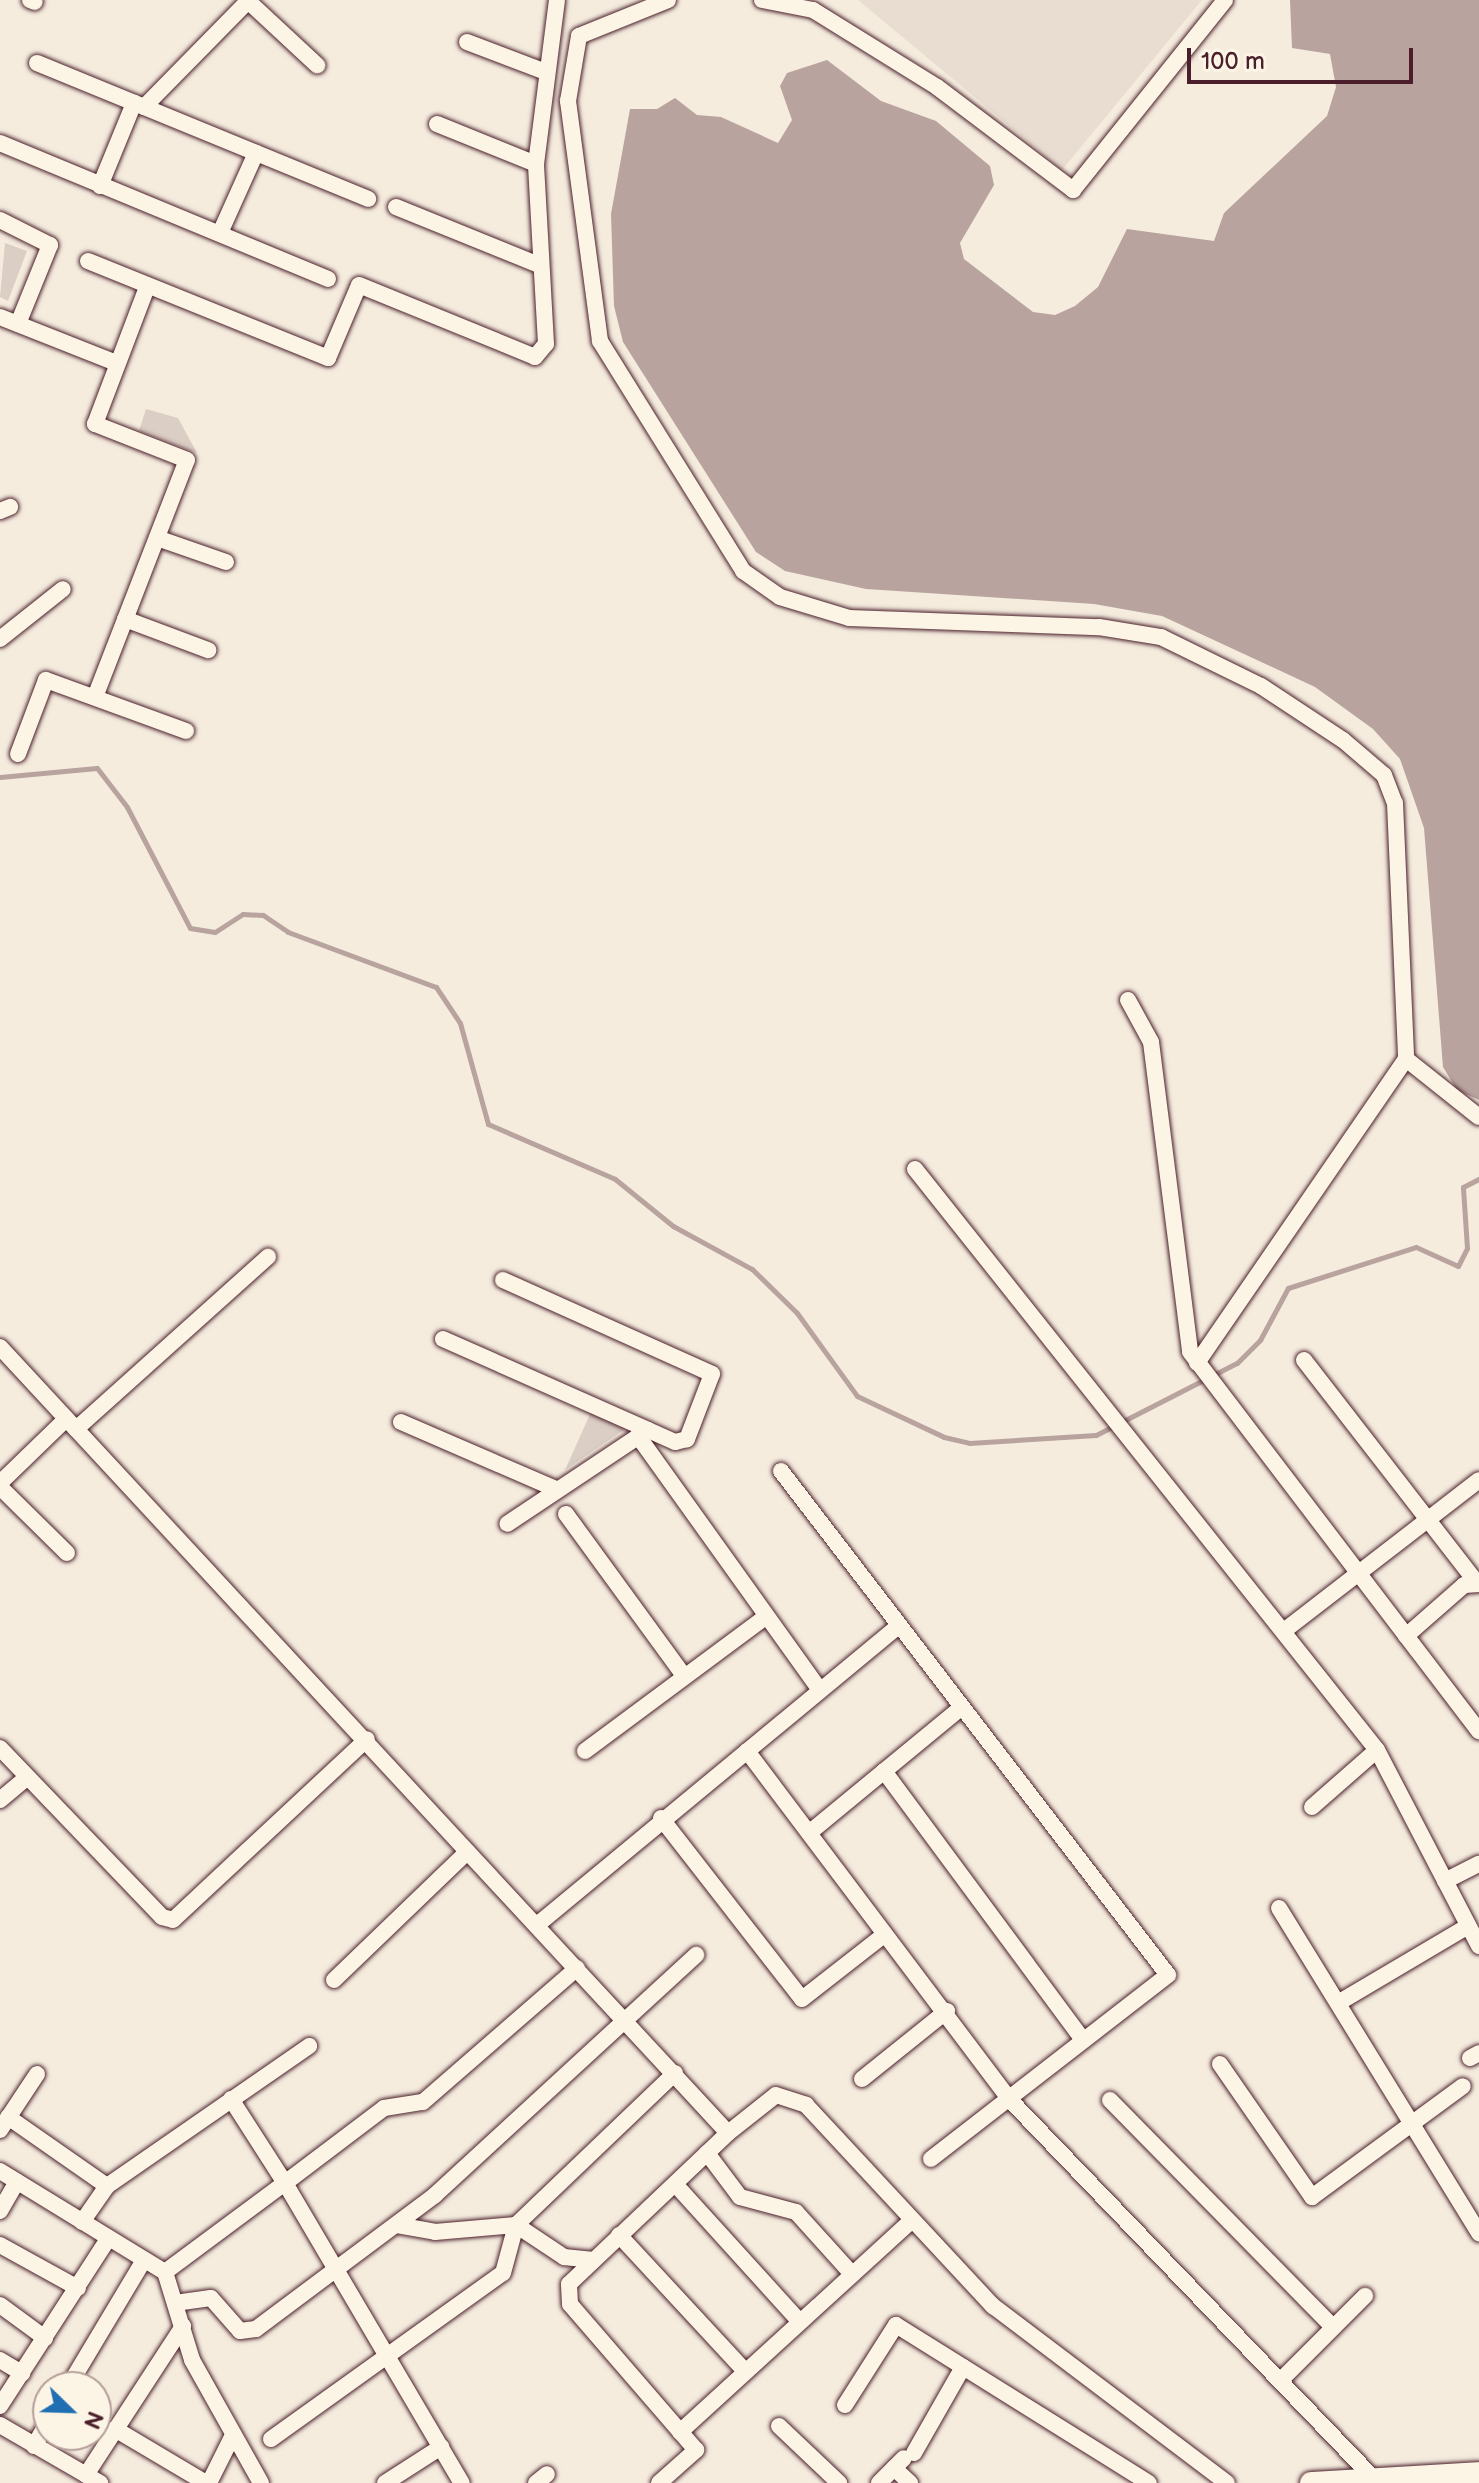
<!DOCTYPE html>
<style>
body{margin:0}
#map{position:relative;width:1479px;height:2483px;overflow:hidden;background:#f5ecde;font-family:"Balsamiq Sans",sans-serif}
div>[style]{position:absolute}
.built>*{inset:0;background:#e8ddd0}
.green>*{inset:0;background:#dbcec4}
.water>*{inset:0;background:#b8a39e}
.stream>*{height:5px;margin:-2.5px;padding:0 2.5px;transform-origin:2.5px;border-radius:2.5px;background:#b8a39e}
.roads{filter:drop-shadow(0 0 2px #4a1f2b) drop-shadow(0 0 2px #4a1f2b)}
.minor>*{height:16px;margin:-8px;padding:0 8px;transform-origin:8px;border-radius:8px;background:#fcf5e5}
.secondary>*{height:22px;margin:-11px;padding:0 11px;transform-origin:11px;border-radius:11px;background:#fcf5e5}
span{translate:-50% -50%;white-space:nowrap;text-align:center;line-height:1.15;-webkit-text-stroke:6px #fcf5e5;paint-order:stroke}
.north{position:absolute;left:32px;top:2371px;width:80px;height:80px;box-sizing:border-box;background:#fcf5e5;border:2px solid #b59f9b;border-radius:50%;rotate:113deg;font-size:22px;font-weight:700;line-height:32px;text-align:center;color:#4a1f2b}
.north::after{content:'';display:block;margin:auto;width:28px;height:36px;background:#1f6fb2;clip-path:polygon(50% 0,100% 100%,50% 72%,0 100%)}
.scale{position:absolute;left:1187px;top:48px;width:226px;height:36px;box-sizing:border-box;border:4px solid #4a1f2b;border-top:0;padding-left:10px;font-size:24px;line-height:28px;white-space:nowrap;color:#4a1f2b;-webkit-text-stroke:6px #fcf5e5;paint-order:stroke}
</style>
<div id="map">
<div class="built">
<div style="clip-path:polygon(858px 0,1202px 0,1062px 170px)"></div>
</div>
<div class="green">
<div style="clip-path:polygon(5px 243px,27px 251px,8px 301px,0 297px)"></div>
<div style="clip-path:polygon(146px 409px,178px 418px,197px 453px,139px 431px)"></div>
<div style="clip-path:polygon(591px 1412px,628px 1427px,565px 1470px)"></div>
</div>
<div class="water">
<div style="clip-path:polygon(1290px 0,1479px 0,1479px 1100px,1457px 1090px,1443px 1067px,1424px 828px,1400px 759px,1373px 729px,1315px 687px,1162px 616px,1094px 604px,866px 589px,785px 571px,756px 552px,623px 342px,614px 306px,611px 214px,630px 109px,657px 109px,675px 98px,697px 115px,721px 117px,778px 143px,792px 120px,780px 86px,787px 73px,827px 60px,881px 101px,936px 121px,990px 166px,994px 185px,960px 243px,964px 259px,1033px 312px,1055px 315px,1075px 306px,1098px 287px,1127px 229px,1214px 241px,1224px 213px,1327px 116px,1336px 87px,1330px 54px,1292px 48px)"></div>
</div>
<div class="stream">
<div style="left:0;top:777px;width:97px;rotate:-5.3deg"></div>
<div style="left:97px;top:768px;width:49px;rotate:52.4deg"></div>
<div style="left:127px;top:807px;width:136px;rotate:62.5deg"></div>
<div style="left:190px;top:928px;width:25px;rotate:9deg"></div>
<div style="left:215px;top:932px;width:33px;rotate:-33deg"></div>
<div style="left:243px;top:914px;width:20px;rotate:3deg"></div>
<div style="left:263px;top:915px;width:30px;rotate:34deg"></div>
<div style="left:288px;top:932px;width:158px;rotate:20.4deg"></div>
<div style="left:436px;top:987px;width:43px;rotate:56.3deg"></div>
<div style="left:460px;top:1023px;width:105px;rotate:74.5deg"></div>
<div style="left:488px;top:1124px;width:138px;rotate:23.4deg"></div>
<div style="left:615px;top:1179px;width:75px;rotate:39deg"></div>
<div style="left:673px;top:1226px;width:90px;rotate:28.6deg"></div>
<div style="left:752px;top:1269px;width:63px;rotate:44.4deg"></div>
<div style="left:797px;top:1313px;width:102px;rotate:54.1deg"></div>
<div style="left:857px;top:1396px;width:96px;rotate:25.2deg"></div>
<div style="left:944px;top:1437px;width:26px;rotate:13deg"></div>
<div style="left:969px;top:1443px;width:127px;rotate:-3.6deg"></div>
<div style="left:1096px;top:1435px;width:158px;rotate:-27.1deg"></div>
<div style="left:1237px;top:1363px;width:33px;rotate:-45deg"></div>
<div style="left:1260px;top:1340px;width:59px;rotate:-61.7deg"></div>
<div style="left:1288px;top:1288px;width:134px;rotate:-17.8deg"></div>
<div style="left:1416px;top:1247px;width:46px;rotate:24.3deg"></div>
<div style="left:1458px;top:1266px;width:20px;rotate:-63deg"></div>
<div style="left:1467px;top:1248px;width:61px;rotate:-93.8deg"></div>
<div style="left:1463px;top:1187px;width:18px;rotate:-27deg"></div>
</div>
<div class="roads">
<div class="minor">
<div style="left:30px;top:0;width:5px;rotate:22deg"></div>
<div style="left:247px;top:0;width:96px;rotate:42.9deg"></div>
<div style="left:668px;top:0;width:96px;rotate:158deg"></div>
<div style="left:579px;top:36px;width:66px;rotate:99.6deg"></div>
<div style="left:568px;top:101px;width:242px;rotate:82.4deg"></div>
<div style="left:600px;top:341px;width:271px;rotate:58.1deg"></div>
<div style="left:743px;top:571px;width:45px;rotate:35.1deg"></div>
<div style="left:780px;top:597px;width:72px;rotate:16.9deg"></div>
<div style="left:849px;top:618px;width:250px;rotate:2.1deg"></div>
<div style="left:1099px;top:627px;width:63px;rotate:9.2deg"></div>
<div style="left:1161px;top:637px;width:111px;rotate:26.1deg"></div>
<div style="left:1261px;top:686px;width:98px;rotate:33.4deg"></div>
<div style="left:1343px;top:740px;width:54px;rotate:40.5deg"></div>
<div style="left:1384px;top:775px;width:30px;rotate:69deg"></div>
<div style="left:1395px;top:803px;width:256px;rotate:87.5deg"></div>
<div style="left:1406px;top:1059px;width:93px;rotate:38.5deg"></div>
<div style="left:762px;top:0;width:52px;rotate:11.1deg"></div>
<div style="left:813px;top:10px;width:146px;rotate:31.8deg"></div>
<div style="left:937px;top:87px;width:171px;rotate:37.1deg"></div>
<div style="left:1073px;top:190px;width:243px;rotate:-51.3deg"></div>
<div style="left:467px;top:42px;width:85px;rotate:20.8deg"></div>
<div style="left:37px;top:63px;width:358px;rotate:22.3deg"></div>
<div style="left:144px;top:107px;width:148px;rotate:-45.5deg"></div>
<div style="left:437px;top:124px;width:107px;rotate:22deg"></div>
<div style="left:0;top:143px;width:355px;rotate:22.5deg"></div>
<div style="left:100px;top:186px;width:90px;rotate:-67.7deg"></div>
<div style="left:396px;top:207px;width:154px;rotate:22.1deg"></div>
<div style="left:0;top:220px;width:56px;rotate:26.6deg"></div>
<div style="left:50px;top:245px;width:85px;rotate:112.1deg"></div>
<div style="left:220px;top:233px;width:88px;rotate:-65.8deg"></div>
<div style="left:88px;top:261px;width:259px;rotate:22deg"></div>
<div style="left:328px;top:358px;width:79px;rotate:-67deg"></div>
<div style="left:359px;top:285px;width:190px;rotate:22.2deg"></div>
<div style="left:535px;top:357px;width:17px;rotate:-50deg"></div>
<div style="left:546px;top:344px;width:180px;rotate:-93.2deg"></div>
<div style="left:536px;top:164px;width:165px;rotate:-82.7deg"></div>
<div style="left:0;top:317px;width:125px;rotate:21.6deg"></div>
<div style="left:0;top:511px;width:11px;rotate:-22deg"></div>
<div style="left:157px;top:538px;width:73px;rotate:19.2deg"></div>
<div style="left:125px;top:619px;width:89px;rotate:20.5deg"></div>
<div style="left:0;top:639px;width:80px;rotate:-38.4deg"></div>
<div style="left:95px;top:697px;width:254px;rotate:-68.8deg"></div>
<div style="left:187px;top:460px;width:99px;rotate:-158.6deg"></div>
<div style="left:95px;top:424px;width:147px;rotate:-69.2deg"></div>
<div style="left:18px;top:754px;width:79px;rotate:-69.3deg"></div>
<div style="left:46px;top:680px;width:149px;rotate:20deg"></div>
<div style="left:1128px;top:1000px;width:48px;rotate:61.3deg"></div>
<div style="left:1151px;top:1042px;width:312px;rotate:82.8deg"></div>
<div style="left:1190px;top:1352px;width:477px;rotate:52.7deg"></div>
<div style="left:915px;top:1169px;width:742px;rotate:51.51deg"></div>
<div style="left:1377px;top:1750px;width:221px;rotate:62.5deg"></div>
<div style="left:503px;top:1280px;width:229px;rotate:24.2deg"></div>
<div style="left:712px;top:1374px;width:70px;rotate:111deg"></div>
<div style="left:687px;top:1439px;width:12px;rotate:166deg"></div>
<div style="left:675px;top:1442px;width:30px;rotate:-156deg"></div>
<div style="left:648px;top:1430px;width:169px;rotate:146.3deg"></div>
<div style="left:443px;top:1339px;width:224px;rotate:23.9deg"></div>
<div style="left:0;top:1347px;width:1071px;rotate:47.19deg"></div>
<div style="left:728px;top:2133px;width:61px;rotate:-38.4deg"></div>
<div style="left:776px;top:2095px;width:32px;rotate:18deg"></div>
<div style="left:806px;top:2105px;width:275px;rotate:47.1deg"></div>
<div style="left:993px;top:2306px;width:293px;rotate:37.1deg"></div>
<div style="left:1304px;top:1360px;width:277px;rotate:52.2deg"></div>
<div style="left:1197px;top:1363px;width:369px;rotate:-55.5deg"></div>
<div style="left:401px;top:1422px;width:169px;rotate:23.4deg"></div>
<div style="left:76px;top:1429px;width:258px;rotate:-41.9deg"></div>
<div style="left:638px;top:1436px;width:312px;rotate:54.4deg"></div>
<div style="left:781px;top:1471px;width:635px;rotate:52.48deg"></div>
<div style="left:1168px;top:1975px;width:300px;rotate:142.2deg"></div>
<div style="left:0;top:1483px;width:92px;rotate:-44.1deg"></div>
<div style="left:0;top:1487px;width:94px;rotate:44.6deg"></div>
<div style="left:566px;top:1514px;width:200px;rotate:53.9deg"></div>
<div style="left:1285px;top:1630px;width:245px;rotate:-37.7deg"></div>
<div style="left:1406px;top:1636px;width:77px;rotate:-41.3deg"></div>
<div style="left:1464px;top:1585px;width:15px;rotate:-4deg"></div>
<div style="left:0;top:1748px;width:234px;rotate:46.2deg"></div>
<div style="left:162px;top:1917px;width:11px;rotate:15deg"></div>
<div style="left:173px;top:1920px;width:265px;rotate:-43deg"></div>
<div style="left:585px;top:1751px;width:222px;rotate:-36.6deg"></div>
<div style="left:747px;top:1751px;width:438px;rotate:53deg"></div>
<div style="left:1011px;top:2101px;width:530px;rotate:46.15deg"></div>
<div style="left:884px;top:1771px;width:335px;rotate:53.5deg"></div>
<div style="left:0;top:1800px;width:35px;rotate:-40deg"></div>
<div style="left:1312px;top:1807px;width:86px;rotate:-41.2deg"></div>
<div style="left:661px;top:1818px;width:229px;rotate:52.1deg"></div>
<div style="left:802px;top:1999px;width:104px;rotate:-38deg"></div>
<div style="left:809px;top:1833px;width:198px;rotate:-39.5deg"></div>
<div style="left:1445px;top:1881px;width:38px;rotate:-27deg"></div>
<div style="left:1279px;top:1908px;width:382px;rotate:58.4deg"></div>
<div style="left:537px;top:1925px;width:470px;rotate:-39.6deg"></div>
<div style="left:334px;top:1980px;width:185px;rotate:-43.9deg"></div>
<div style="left:1338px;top:2003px;width:151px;rotate:-30.6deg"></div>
<div style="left:1470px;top:2058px;width:10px;rotate:-29deg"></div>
<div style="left:1220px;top:2064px;width:162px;rotate:55.3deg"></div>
<div style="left:1312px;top:2197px;width:187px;rotate:-36.3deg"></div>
<div style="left:862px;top:2079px;width:109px;rotate:-38.7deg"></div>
<div style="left:231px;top:2099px;width:100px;rotate:57.3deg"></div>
<div style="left:285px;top:2183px;width:124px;rotate:-37.1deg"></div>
<div style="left:384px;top:2108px;width:39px;rotate:-9deg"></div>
<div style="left:423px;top:2102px;width:204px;rotate:-41deg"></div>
<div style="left:1110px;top:2100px;width:318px;rotate:45.5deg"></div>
<div style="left:8px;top:2117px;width:121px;rotate:34.9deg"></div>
<div style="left:0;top:2130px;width:67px;rotate:-56.5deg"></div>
<div style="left:707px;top:2153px;width:55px;rotate:53.1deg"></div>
<div style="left:740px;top:2197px;width:58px;rotate:15deg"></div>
<div style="left:796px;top:2212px;width:84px;rotate:47.9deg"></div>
<div style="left:0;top:2171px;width:193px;rotate:31.5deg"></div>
<div style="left:165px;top:2272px;width:92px;rotate:72.9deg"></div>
<div style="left:192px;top:2360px;width:141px;rotate:60.7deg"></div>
<div style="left:675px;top:2184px;width:186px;rotate:47.8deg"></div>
<div style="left:0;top:2211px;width:34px;rotate:-60deg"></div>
<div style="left:82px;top:2222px;width:44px;rotate:-55.2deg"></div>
<div style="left:107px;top:2186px;width:246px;rotate:-34.7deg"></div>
<div style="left:397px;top:2225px;width:39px;rotate:10deg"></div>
<div style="left:435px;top:2232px;width:81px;rotate:-4.9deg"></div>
<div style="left:516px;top:2225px;width:58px;rotate:33.7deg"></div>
<div style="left:564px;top:2257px;width:27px;rotate:6deg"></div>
<div style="left:619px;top:2235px;width:185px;rotate:47.2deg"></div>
<div style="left:0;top:2245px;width:89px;rotate:28.9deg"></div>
<div style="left:165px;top:2272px;width:149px;rotate:-36.6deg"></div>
<div style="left:285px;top:2183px;width:348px;rotate:59.5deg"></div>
<div style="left:175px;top:2303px;width:36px;rotate:-8deg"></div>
<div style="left:211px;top:2298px;width:44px;rotate:48.7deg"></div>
<div style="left:240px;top:2331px;width:16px;rotate:-7deg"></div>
<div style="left:256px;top:2329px;width:224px;rotate:-36.8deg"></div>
<div style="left:435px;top:2195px;width:355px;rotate:-42.6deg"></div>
<div style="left:0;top:2305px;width:56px;rotate:36.3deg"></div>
<div style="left:0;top:2360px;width:26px;rotate:31deg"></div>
<div style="left:1281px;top:2380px;width:119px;rotate:-45deg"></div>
<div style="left:68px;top:2387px;width:148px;rotate:-59.1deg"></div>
<div style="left:845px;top:2405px;width:95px;rotate:-57.5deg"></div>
<div style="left:896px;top:2325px;width:298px;rotate:32deg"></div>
<div style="left:0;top:2406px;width:199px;rotate:-57.1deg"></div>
<div style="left:0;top:2425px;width:116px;rotate:30.1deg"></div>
<div style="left:779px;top:2426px;width:83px;rotate:43.5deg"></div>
<div style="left:115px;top:2429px;width:106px;rotate:30.7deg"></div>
<div style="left:680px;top:2432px;width:314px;rotate:-42.4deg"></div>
<div style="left:271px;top:2439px;width:285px;rotate:-35.6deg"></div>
<div style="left:503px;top:2273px;width:50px;rotate:-74.8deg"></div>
<div style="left:516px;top:2225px;width:220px;rotate:-43.7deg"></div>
<div style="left:34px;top:2446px;width:28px;rotate:-60deg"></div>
<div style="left:914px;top:2453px;width:99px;rotate:-60.3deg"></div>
<div style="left:894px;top:2468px;width:22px;rotate:43deg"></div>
<div style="left:86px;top:2475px;width:178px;rotate:-56.9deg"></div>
<div style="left:209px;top:2483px;width:51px;rotate:-63.4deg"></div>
<div style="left:385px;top:2483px;width:67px;rotate:-32.7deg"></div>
<div style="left:536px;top:2483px;width:14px;rotate:-39deg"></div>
<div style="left:659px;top:2483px;width:50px;rotate:-41.7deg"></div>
<div style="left:696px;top:2450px;width:193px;rotate:-130.8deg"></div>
<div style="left:570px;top:2304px;width:20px;rotate:-93deg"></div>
<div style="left:569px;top:2284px;width:219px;rotate:-43.5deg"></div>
<div style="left:879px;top:2483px;width:35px;rotate:-45deg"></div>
</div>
<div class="secondary">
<div style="left:1311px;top:2483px;width:168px;rotate:-3.4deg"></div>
</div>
</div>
<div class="north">N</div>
<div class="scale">100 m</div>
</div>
